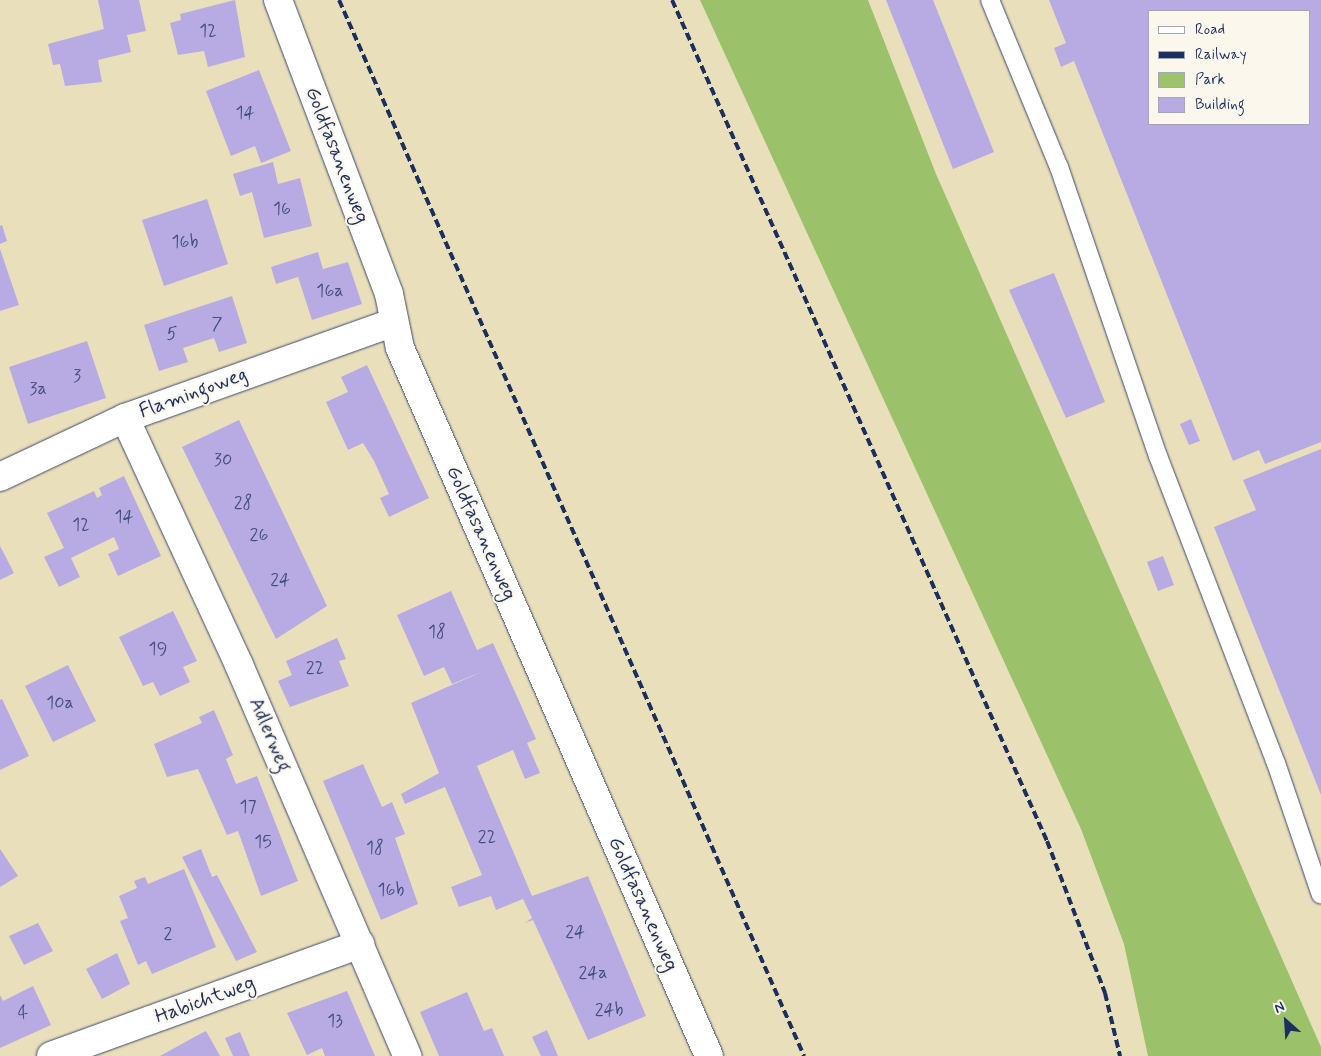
<!DOCTYPE html>
<style>
body{margin:0}
#map{position:relative;width:1321px;height:1056px;overflow:hidden;background:#eadfbb;font-family:Mynerve,sans-serif}
div>[style]{position:absolute}
.green>*{inset:0;background:#9cc16b}
.building>*{inset:0;background:#b8abe4}
.roads{filter:drop-shadow(0 0 1px #3a496c) drop-shadow(0 0 1px #3a496c)}
.lane>*{height:18px;margin:-9px;padding:0 9px;transform-origin:9px;border-radius:9px;background:#fff}
.street>*{height:28px;margin:-14px;padding:0 14px;transform-origin:14px;border-radius:14px;background:#fff}
.rail>*{height:4px;margin-top:-2px;transform-origin:0;background:repeating-linear-gradient(90deg,#1b2f5e 0 8px,transparent 0 12px)}
span{translate:-50% -50%;white-space:nowrap;text-align:center;line-height:1.15;-webkit-text-stroke:4px #fbf7ec;paint-order:stroke}
.number-label{font-size:18px;color:#424e80}
.number-label span{-webkit-text-stroke-width:0}
.street-label{font-size:20px;color:#1b2f5e}
.legend{position:absolute;left:1148px;top:10px;width:162px;height:115px;box-sizing:border-box;background:#fbf7ec;border:1px solid #a1a7b3;margin:0;padding:6px 9px;list-style:none;font-size:15px;color:#1b2f5e}
.legend li{display:flex;align-items:center;gap:10px;height:25px}
.legend b{width:25px;border:1px solid #a1a7b3}
.north{position:absolute;left:1261px;top:996px;width:50px;height:50px;-webkit-text-stroke:4px #fbf7ec;paint-order:stroke;rotate:334deg;font-size:14px;font-weight:700;line-height:20px;text-align:center;color:#1b2f5e}
.north::after{content:'';display:block;margin:auto;width:18px;height:22px;background:#1b2f5e;clip-path:polygon(50% 0,100% 100%,50% 72%,0 100%)}
</style>
<div id="map">
<div class="green">
<div style="clip-path:polygon(700px 0,868px 0,936px 174px,1321px 1047px,1321px 1056px,1148px 1056px,1124px 944px,1081px 829px)"></div>
</div>
<div class="building">
<div style="clip-path:polygon(98px 0,139px 0,146px 31px,127px 35px,131px 52px,98px 60px,102px 82px,65px 86px,60px 64px,53px 65px,48px 44px,104px 29px)"></div>
<div style="clip-path:polygon(235px 0,245px 57px,208px 67px,204px 51px,178px 55px,170px 23px,181px 20px,180px 14px)"></div>
<div style="clip-path:polygon(886px 0,933px 0,994px 152px,953px 169px)"></div>
<div style="clip-path:polygon(evenodd,1049px 0,1321px 0,1321px 442px,1265px 464px,1259px 450px,1233px 461px,1074px 61px,1061px 67px,1054px 48px,1066px 43px,1049px 0,1150px 11px,1310px 11px,1310px 124px,1150px 124px,1150px 11px)"></div>
<div style="clip-path:polygon(259px 70px,291px 151px,261px 163px,255px 146px,231px 156px,206px 91px)"></div>
<div style="clip-path:polygon(273px 162px,278px 184px,300px 178px,312px 226px,264px 238px,252px 192px,240px 196px,233px 174px)"></div>
<div style="clip-path:polygon(207px 199px,228px 264px,164px 286px,142px 220px)"></div>
<div style="clip-path:polygon(2px 225px,7px 241px,0 244px,0 226px)"></div>
<div style="clip-path:polygon(0 249px,19px 305px,0 311px)"></div>
<div style="clip-path:polygon(318px 252px,323px 269px,348px 262px,362px 304px,312px 320px,298px 277px,276px 284px,271px 267px)"></div>
<div style="clip-path:polygon(1054px 273px,1105px 402px,1066px 418px,1009px 290px)"></div>
<div style="clip-path:polygon(232px 296px,247px 343px,219px 352px,214px 338px,183px 348px,188px 362px,159px 371px,144px 325px)"></div>
<div style="clip-path:polygon(87px 341px,106px 398px,28px 424px,9px 367px)"></div>
<div style="clip-path:polygon(367px 365px,429px 498px,389px 517px,380px 498px,389px 494px,374px 461px,363px 443px,348px 450px,326px 402px,348px 392px,341px 377px)"></div>
<div style="clip-path:polygon(1191px 419px,1200px 441px,1189px 445px,1180px 424px)"></div>
<div style="clip-path:polygon(239px 420px,327px 606px,276px 639px,182px 447px)"></div>
<div style="clip-path:polygon(1321px 449px,1321px 795px,1214px 527px,1256px 510px,1243px 480px)"></div>
<div style="clip-path:polygon(124px 476px,161px 556px,118px 576px,108px 554px,119px 549px,114px 537px,71px 558px,80px 577px,59px 587px,44px 557px,64px 548px,47px 513px,94px 491px,97px 498px,102px 495px,99px 488px)"></div>
<div style="clip-path:polygon(0 546px,14px 573px,0 580px)"></div>
<div style="clip-path:polygon(1163px 556px,1174px 585px,1158px 591px,1147px 562px)"></div>
<div style="clip-path:polygon(451px 591px,477px 650px,493px 643px,536px 739px,527px 743px,540px 773px,525px 779px,513px 750px,477px 766px,532px 896px,588px 876px,646px 1016px,588px 1040px,533px 920px,525px 923px,532px 918px,523px 899px,496px 910px,491px 896px,459px 907px,451px 887px,482px 875px,445px 787px,405px 804px,401px 794px,439px 773px,411px 703px,486px 670px,452px 684px,444px 667px,424px 676px,397px 615px)"></div>
<div style="clip-path:polygon(173px 611px,197px 661px,183px 667px,190px 682px,160px 696px,153px 682px,143px 686px,119px 637px)"></div>
<div style="clip-path:polygon(337px 638px,346px 659px,339px 661px,349px 686px,290px 707px,278px 681px,292px 675px,286px 661px)"></div>
<div style="clip-path:polygon(68px 665px,96px 721px,53px 742px,25px 686px)"></div>
<div style="clip-path:polygon(2px 699px,29px 756px,0 770px,0 700px)"></div>
<div style="clip-path:polygon(214px 710px,233px 755px,226px 759px,236px 784px,257px 776px,298px 881px,261px 896px,238px 831px,227px 835px,198px 769px,167px 777px,154px 744px,202px 723px,199px 717px)"></div>
<div style="clip-path:polygon(363px 764px,382px 807px,392px 802px,405px 834px,395px 838px,418px 904px,381px 920px,323px 781px)"></div>
<div style="clip-path:polygon(0 849px,18px 876px,0 887px)"></div>
<div style="clip-path:polygon(201px 849px,212px 877px,217px 875px,257px 952px,236px 961px,182px 857px)"></div>
<div style="clip-path:polygon(184px 869px,216px 947px,152px 974px,146px 961px,138px 965px,120px 921px,128px 918px,119px 896px,137px 888px,134px 881px,145px 877px,148px 884px)"></div>
<div style="clip-path:polygon(38px 923px,53px 951px,24px 965px,9px 936px)"></div>
<div style="clip-path:polygon(117px 953px,130px 984px,102px 999px,86px 969px)"></div>
<div style="clip-path:polygon(33px 986px,51px 1025px,0 1048px,0 995px,3px 1001px)"></div>
<div style="clip-path:polygon(347px 991px,375px 1056px,325px 1056px,322px 1048px,307px 1055px,287px 1013px)"></div>
<div style="clip-path:polygon(467px 992px,484px 1031px,492px 1028px,504px 1056px,439px 1056px,420px 1012px)"></div>
<div style="clip-path:polygon(547px 1030px,558px 1056px,541px 1056px,532px 1037px)"></div>
<div style="clip-path:polygon(206px 1031px,220px 1056px,160px 1056px,198px 1035px)"></div>
<div style="clip-path:polygon(240px 1032px,250px 1056px,233px 1056px,225px 1038px)"></div>
</div>
<div class="roads">
<div class="lane">
<div style="left:990px;top:0;width:181px;rotate:67.6deg"></div>
<div style="left:1059px;top:167px;width:305px;rotate:71.1deg"></div>
<div style="left:1158px;top:456px;width:329px;rotate:69deg"></div>
<div style="left:1276px;top:763px;width:139px;rotate:71.2deg"></div>
</div>
<div class="street">
<div style="left:278px;top:0;width:314px;rotate:69.3deg"></div>
<div style="left:389px;top:294px;width:55px;rotate:78.5deg"></div>
<div style="left:400px;top:348px;width:772px;rotate:66.42deg"></div>
<div style="left:125px;top:418px;width:272px;rotate:65.2deg"></div>
<div style="left:239px;top:665px;width:426px;rotate:66.7deg"></div>
<div style="left:0;top:477px;width:138px;rotate:-25.3deg"></div>
<div style="left:125px;top:418px;width:283px;rotate:-19.6deg"></div>
<div style="left:51px;top:1056px;width:329px;rotate:-19.9deg"></div>
</div>
</div>
<div class="rail">
<div style="left:339px;top:0;width:1154px;rotate:66.23deg"></div>
<div style="left:672px;top:0;width:921px;rotate:65.97deg"></div>
<div style="left:1047px;top:841px;width:163px;rotate:69.1deg"></div>
<div style="left:1105px;top:993px;width:65px;rotate:76.6deg"></div>
</div>
<div class="number-label">
<span style="left:208px;top:31px">12</span>
<span style="left:245px;top:113px">14</span>
<span style="left:282px;top:209px">16</span>
<span style="left:185px;top:242px">16b</span>
<span style="left:330px;top:291px">16a</span>
<span style="left:217px;top:324px">7</span>
<span style="left:172px;top:334px">5</span>
<span style="left:77px;top:376px">3</span>
<span style="left:38px;top:389px">3a</span>
<span style="left:223px;top:460px">30</span>
<span style="left:243px;top:503px">28</span>
<span style="left:124px;top:517px">14</span>
<span style="left:81px;top:525px">12</span>
<span style="left:259px;top:535px">26</span>
<span style="left:280px;top:580px">24</span>
<span style="left:437px;top:632px">18</span>
<span style="left:158px;top:649px">19</span>
<span style="left:315px;top:668px">22</span>
<span style="left:60px;top:703px">10a</span>
<span style="left:248px;top:807px">17</span>
<span style="left:487px;top:837px">22</span>
<span style="left:263px;top:842px">15</span>
<span style="left:375px;top:848px">18</span>
<span style="left:391px;top:890px">16b</span>
<span style="left:575px;top:932px">24</span>
<span style="left:168px;top:934px">2</span>
<span style="left:593px;top:973px">24a</span>
<span style="left:609px;top:1010px">24b</span>
<span style="left:23px;top:1013px">4</span>
<span style="left:335px;top:1021px">13</span>
</div>
<div class="street-label">
<span style="left:337px;top:155px;rotate:69deg">Goldfasanenweg</span>
<span style="left:193px;top:393px;rotate:-20deg">Flamingoweg</span>
<span style="left:481px;top:533px;rotate:66deg">Goldfasanenweg</span>
<span style="left:270px;top:735px;rotate:67deg">Adlerweg</span>
<span style="left:643px;top:904px;rotate:66deg">Goldfasanenweg</span>
<span style="left:205px;top:1000px;rotate:-20deg">Habichtweg</span>
</div>
<ul class="legend">
<li><b style="height:6px;background:#fff"></b>Road</li>
<li><b style="height:6px;background:#1b2f5e"></b>Railway</li>
<li><b style="height:14px;background:#9cc16b"></b>Park</li>
<li><b style="height:14px;background:#b8abe4"></b>Building</li>
</ul>
<div class="north">N</div>
</div>
